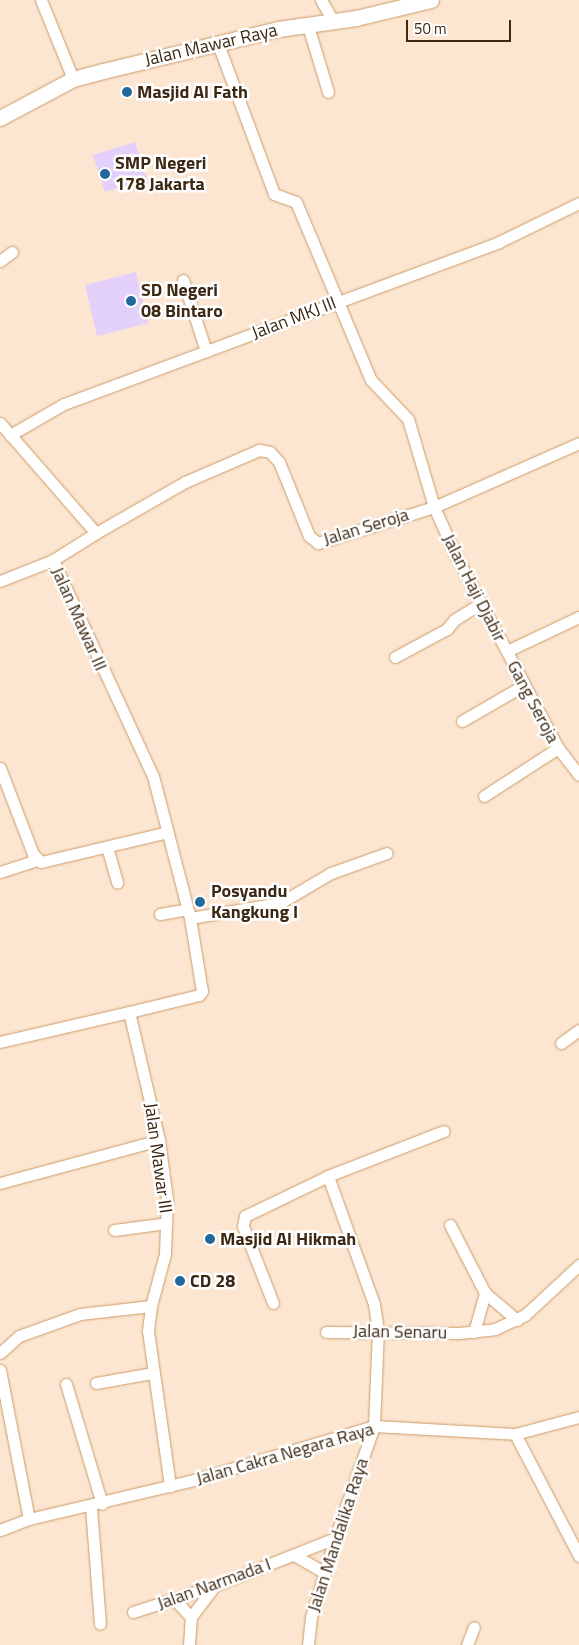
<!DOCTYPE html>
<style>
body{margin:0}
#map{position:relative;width:579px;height:1645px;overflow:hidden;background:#fce6d1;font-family:"Titillium Web",sans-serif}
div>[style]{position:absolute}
.green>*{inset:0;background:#e3d1fb}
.roads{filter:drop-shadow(0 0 1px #cd9a67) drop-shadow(0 0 1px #cd9a67)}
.street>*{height:11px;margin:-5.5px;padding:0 5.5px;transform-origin:5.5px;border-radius:5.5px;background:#fff}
.secondary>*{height:15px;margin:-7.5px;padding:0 7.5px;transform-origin:7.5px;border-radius:7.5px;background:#fff}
.dots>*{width:14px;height:14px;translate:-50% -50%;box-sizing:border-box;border:2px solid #fff;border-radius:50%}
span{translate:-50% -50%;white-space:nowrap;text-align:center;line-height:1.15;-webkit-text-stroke:5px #fff;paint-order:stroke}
.street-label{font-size:18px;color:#3c2813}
.poi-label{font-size:18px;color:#3c2813;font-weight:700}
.left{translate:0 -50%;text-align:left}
.scale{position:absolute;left:406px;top:20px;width:105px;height:22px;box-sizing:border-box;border:2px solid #3c2813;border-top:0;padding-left:6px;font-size:15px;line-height:18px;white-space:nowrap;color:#3c2813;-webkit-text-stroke:4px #fff;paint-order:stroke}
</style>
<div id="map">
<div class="green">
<div style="clip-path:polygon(135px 142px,147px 179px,105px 192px,93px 155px)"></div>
<div style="clip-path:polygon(136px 272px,148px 323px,97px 336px,85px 285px)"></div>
</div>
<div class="roads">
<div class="street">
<div style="left:41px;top:0;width:85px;rotate:67.9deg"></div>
<div style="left:321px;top:0;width:24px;rotate:60deg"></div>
<div style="left:308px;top:26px;width:69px;rotate:73.1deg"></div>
<div style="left:218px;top:44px;width:160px;rotate:69.5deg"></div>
<div style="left:274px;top:194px;width:23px;rotate:20deg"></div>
<div style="left:296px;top:202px;width:193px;rotate:67.2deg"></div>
<div style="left:371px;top:380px;width:54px;rotate:46.5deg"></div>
<div style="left:408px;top:419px;width:92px;rotate:73.5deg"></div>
<div style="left:434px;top:507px;width:51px;rotate:65.9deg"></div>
<div style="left:455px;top:554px;width:220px;rotate:62deg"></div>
<div style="left:558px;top:748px;width:34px;rotate:52deg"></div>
<div style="left:0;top:261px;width:15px;rotate:-37deg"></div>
<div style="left:183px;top:280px;width:75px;rotate:72.1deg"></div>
<div style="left:0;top:423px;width:146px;rotate:48.9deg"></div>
<div style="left:96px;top:533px;width:51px;rotate:147.9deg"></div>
<div style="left:53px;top:560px;width:238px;rotate:65.2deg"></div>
<div style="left:153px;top:776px;width:147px;rotate:75.4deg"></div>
<div style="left:190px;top:918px;width:74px;rotate:80.7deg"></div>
<div style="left:202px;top:991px;width:5px;rotate:127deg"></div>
<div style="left:199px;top:995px;width:72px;rotate:166.3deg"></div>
<div style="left:129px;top:1012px;width:131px;rotate:76.8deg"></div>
<div style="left:159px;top:1140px;width:60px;rotate:82.3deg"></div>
<div style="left:167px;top:1199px;width:55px;rotate:92.1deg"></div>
<div style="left:165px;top:1254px;width:54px;rotate:105.1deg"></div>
<div style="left:151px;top:1306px;width:25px;rotate:97deg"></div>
<div style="left:148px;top:1331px;width:157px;rotate:81.9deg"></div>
<div style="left:10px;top:435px;width:62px;rotate:-29.9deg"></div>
<div style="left:64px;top:404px;width:464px;rotate:-20.4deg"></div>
<div style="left:499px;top:242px;width:89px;rotate:-26deg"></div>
<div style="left:96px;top:533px;width:103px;rotate:-29.8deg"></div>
<div style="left:185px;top:482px;width:81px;rotate:-23.4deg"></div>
<div style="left:259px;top:450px;width:11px;rotate:10deg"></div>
<div style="left:270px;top:452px;width:13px;rotate:48deg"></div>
<div style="left:279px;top:462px;width:80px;rotate:67.9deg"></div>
<div style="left:309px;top:536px;width:11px;rotate:38deg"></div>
<div style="left:318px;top:543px;width:121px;rotate:-17.2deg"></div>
<div style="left:434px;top:507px;width:158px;rotate:-23.8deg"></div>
<div style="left:0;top:581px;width:57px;rotate:-21.6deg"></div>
<div style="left:507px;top:651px;width:80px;rotate:-25.3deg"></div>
<div style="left:395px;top:657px;width:59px;rotate:-28.3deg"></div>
<div style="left:447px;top:629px;width:11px;rotate:-52deg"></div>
<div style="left:454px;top:620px;width:32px;rotate:-32deg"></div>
<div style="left:462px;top:721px;width:72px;rotate:-30.1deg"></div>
<div style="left:0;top:768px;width:92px;rotate:69deg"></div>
<div style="left:33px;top:854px;width:11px;rotate:45deg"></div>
<div style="left:41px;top:862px;width:130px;rotate:-13.3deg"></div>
<div style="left:484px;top:796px;width:88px;rotate:-33deg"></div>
<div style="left:107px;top:847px;width:37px;rotate:74deg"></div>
<div style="left:0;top:872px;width:39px;rotate:-18deg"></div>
<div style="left:160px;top:914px;width:27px;rotate:-10deg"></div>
<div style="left:190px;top:918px;width:91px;rotate:-9.5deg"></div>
<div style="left:280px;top:903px;width:59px;rotate:-30.5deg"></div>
<div style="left:331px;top:873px;width:59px;rotate:-19.7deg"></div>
<div style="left:0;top:1042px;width:132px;rotate:-13.1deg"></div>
<div style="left:561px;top:1043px;width:22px;rotate:-36deg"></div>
<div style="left:0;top:1183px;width:165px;rotate:-15.1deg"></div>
<div style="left:450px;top:1225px;width:76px;rotate:62.8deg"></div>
<div style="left:485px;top:1293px;width:42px;rotate:40.2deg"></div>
<div style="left:114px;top:1230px;width:53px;rotate:-7.5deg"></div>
<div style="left:273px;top:1303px;width:83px;rotate:-111.3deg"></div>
<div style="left:243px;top:1226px;width:10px;rotate:-79deg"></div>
<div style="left:245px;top:1216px;width:92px;rotate:-25.7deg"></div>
<div style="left:328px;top:1176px;width:124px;rotate:-21.2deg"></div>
<div style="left:326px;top:1332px;width:133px;rotate:0.4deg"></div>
<div style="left:459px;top:1333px;width:36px;rotate:-6deg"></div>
<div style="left:495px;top:1329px;width:33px;rotate:-25deg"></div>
<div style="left:525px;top:1315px;width:74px;rotate:-42.8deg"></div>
<div style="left:474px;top:1332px;width:41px;rotate:-74.2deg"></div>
<div style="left:0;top:1353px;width:25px;rotate:-42deg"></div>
<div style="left:19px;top:1336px;width:65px;rotate:-19.8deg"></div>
<div style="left:80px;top:1314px;width:71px;rotate:-6.4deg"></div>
<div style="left:0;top:1370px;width:152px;rotate:79deg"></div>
<div style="left:96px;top:1383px;width:58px;rotate:-10deg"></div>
<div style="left:66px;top:1384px;width:125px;rotate:73.3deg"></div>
<div style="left:515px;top:1434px;width:138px;rotate:62.3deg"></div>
<div style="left:91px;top:1507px;width:117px;rotate:85.6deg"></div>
<div style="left:0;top:1530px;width:31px;rotate:-21deg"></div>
<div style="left:29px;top:1519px;width:170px;rotate:-13.3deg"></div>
<div style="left:194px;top:1480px;width:188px;rotate:-16.7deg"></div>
<div style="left:374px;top:1426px;width:141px;rotate:3.2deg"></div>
<div style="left:515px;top:1434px;width:66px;rotate:-14.9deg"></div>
<div style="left:294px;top:1555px;width:36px;rotate:30deg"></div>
<div style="left:174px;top:1599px;width:25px;rotate:47deg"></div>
<div style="left:133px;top:1612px;width:85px;rotate:-17.8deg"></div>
<div style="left:214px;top:1586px;width:130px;rotate:-21.6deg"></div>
<div style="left:189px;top:1645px;width:28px;rotate:-86deg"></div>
<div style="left:191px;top:1617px;width:39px;rotate:-53deg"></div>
<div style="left:308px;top:1645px;width:28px;rotate:-84deg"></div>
<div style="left:311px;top:1617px;width:83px;rotate:-73.1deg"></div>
<div style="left:335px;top:1538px;width:119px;rotate:-70.8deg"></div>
<div style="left:374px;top:1426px;width:96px;rotate:-87.6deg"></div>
<div style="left:378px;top:1330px;width:26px;rotate:-99deg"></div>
<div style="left:374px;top:1304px;width:136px;rotate:-109.8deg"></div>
<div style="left:467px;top:1645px;width:19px;rotate:-69deg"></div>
</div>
<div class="secondary">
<div style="left:0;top:118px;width:83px;rotate:-28.1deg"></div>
<div style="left:73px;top:79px;width:31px;rotate:-15deg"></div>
<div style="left:103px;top:71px;width:180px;rotate:-13.5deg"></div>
<div style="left:278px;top:29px;width:79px;rotate:-8deg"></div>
<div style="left:356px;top:18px;width:77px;rotate:-13.5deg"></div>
</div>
</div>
<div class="dots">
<div style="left:127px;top:92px;background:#21689c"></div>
<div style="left:105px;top:174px;background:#21689c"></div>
<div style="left:131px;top:301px;background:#21689c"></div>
<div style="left:200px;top:902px;background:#21689c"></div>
<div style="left:210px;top:1239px;background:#21689c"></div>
<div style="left:180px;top:1281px;background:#21689c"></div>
</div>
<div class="street-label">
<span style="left:211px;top:45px;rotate:-13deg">Jalan Mawar Raya</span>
<span style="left:294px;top:318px;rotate:-21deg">Jalan MKJ III</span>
<span style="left:366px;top:527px;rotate:-17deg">Jalan Seroja</span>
<span style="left:474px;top:588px;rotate:63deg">Jalan Haji Djabir</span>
<span style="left:79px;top:619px;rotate:66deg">Jalan Mawar III</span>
<span style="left:533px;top:702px;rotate:62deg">Gang Seroja</span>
<span style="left:158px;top:1158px;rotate:82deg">Jalan Mawar III</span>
<span style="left:400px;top:1332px;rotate:1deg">Jalan Senaru</span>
<span style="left:285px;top:1454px;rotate:-16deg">Jalan Cakra Negara Raya</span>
<span style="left:338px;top:1535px;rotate:-72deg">Jalan Mandalika Raya</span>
<span style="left:214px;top:1584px;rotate:-20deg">Jalan Narmada I</span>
</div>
<div class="poi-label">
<span class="left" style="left:137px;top:92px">Masjid Al Fath</span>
<span class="left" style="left:115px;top:174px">SMP Negeri<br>178 Jakarta</span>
<span class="left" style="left:141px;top:301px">SD Negeri<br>08 Bintaro</span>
<span class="left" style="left:211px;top:902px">Posyandu<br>Kangkung I</span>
<span class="left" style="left:220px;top:1239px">Masjid Al Hikmah</span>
<span class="left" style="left:190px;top:1281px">CD 28</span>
</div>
<div class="scale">50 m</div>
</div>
